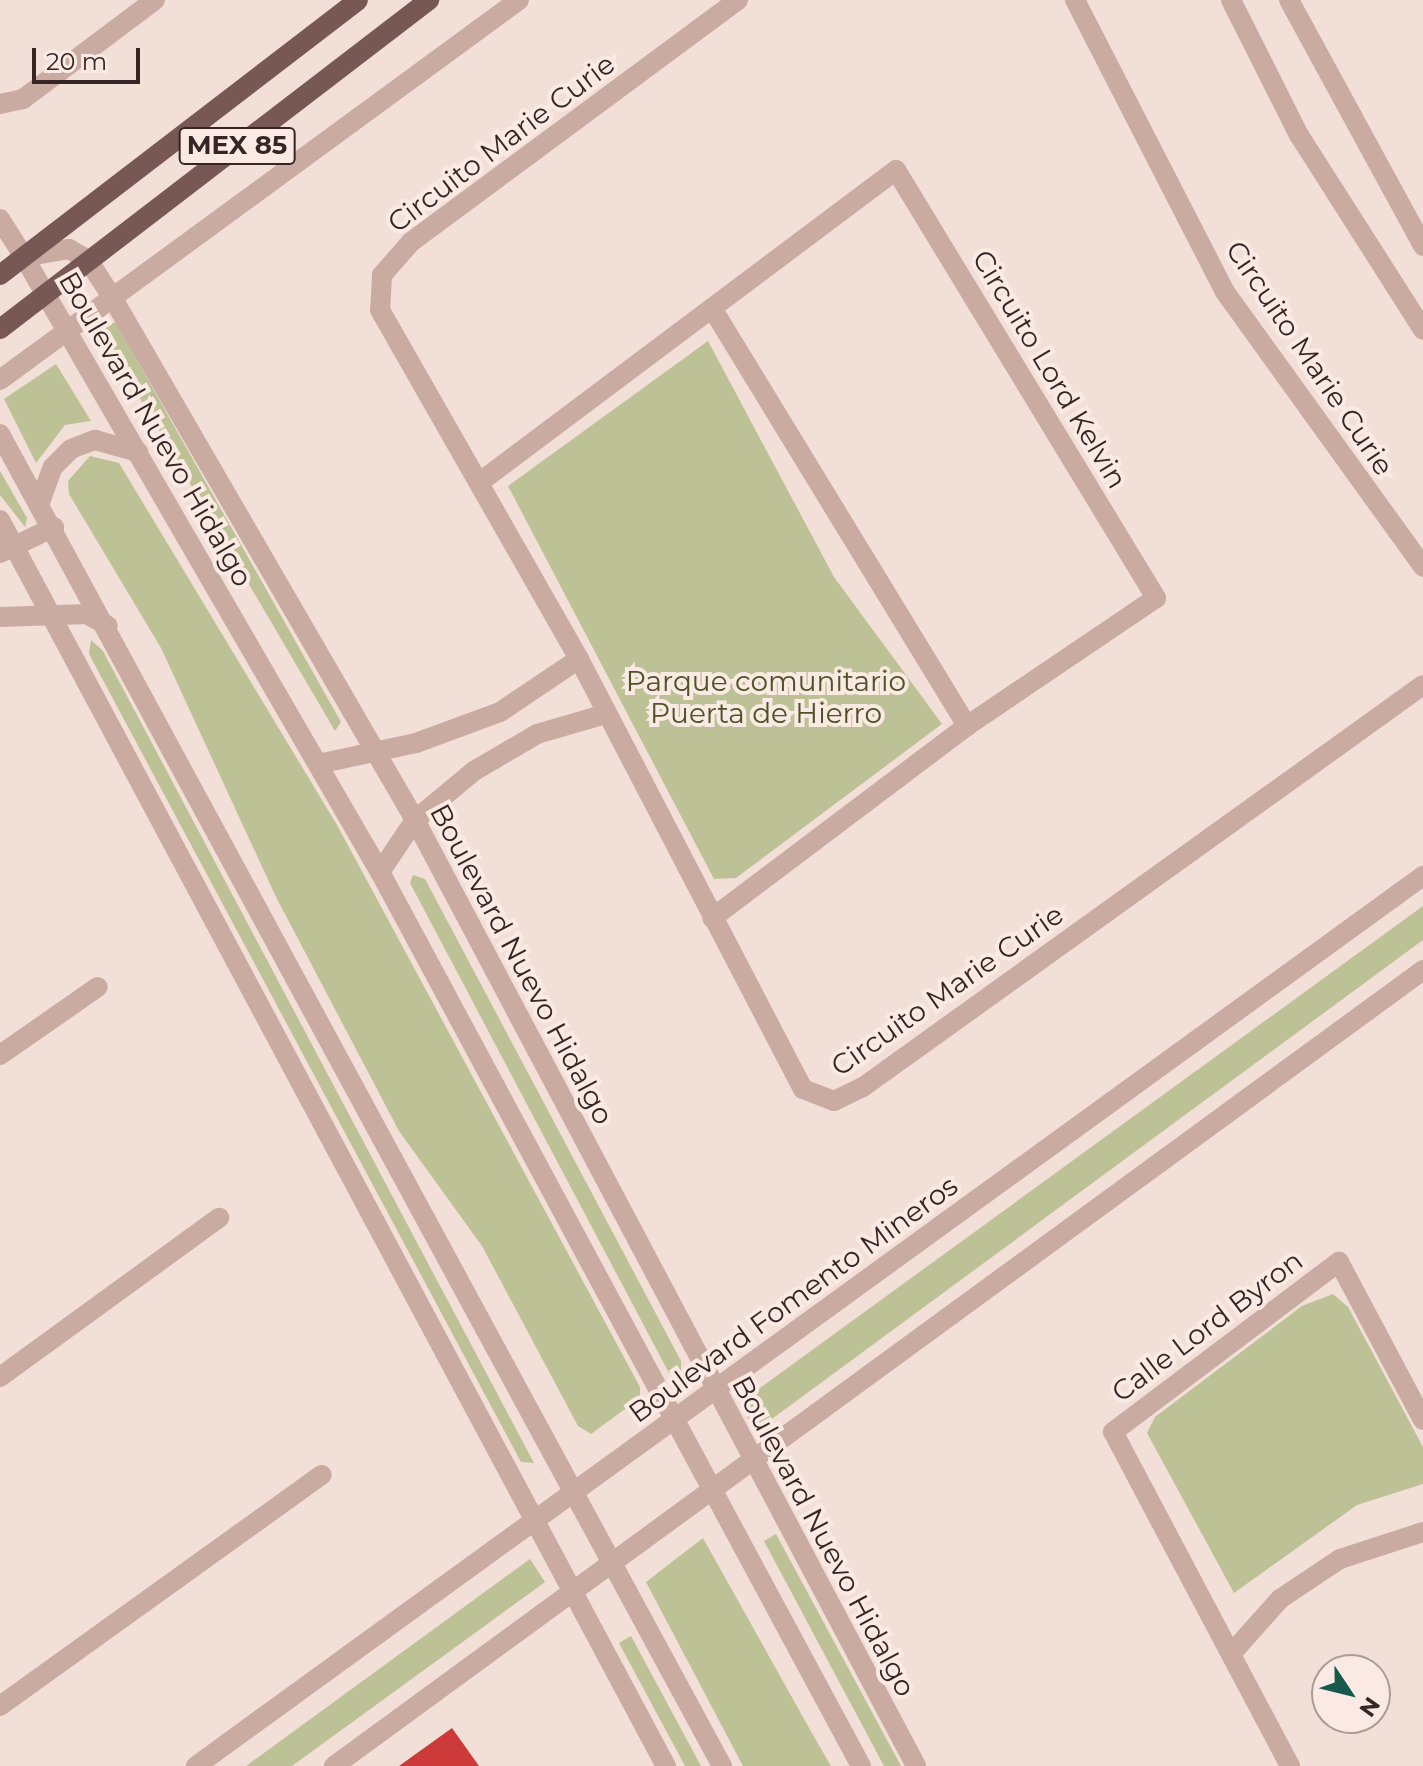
<!DOCTYPE html>
<style>
body{margin:0}
#map{position:relative;width:1423px;height:1766px;overflow:hidden;background:#f2dfd7;font-family:Montserrat,sans-serif}
div>[style]{position:absolute}
.green>*{inset:0;background:#bdc196}
.building>*{inset:0;background:#cc3b3a}
.minor>*{height:20px;margin:-10px;padding:0 10px;transform-origin:10px;border-radius:10px;background:#caaba2}
.tertiary>*{height:20px;margin:-10px;padding:0 10px;transform-origin:10px;border-radius:10px;background:#caaba2}
.primary>*{height:20px;margin:-10px;padding:0 10px;transform-origin:10px;border-radius:10px;background:#785855}
span{translate:-50% -50%;white-space:nowrap;text-align:center;line-height:1.15;-webkit-text-stroke:8px #faeae3;paint-order:stroke}
.shield-label span{padding:2px 6px;background:#faeae3;border:2px solid;border-radius:6px;-webkit-text-stroke-width:0}
.shield-label{font-size:26px;color:#352625;font-weight:700}
.street-label{font-size:28px;color:#352625}
.park-label{font-size:28px;color:#4e5428}
.north{position:absolute;left:1311px;top:1654px;width:80px;height:80px;box-sizing:border-box;background:#faeae3;border:2px solid #ab9c97;border-radius:50%;rotate:125deg;font-size:22px;font-weight:700;line-height:32px;text-align:center;color:#352625}
.north::after{content:'';display:block;margin:auto;width:28px;height:36px;background:#19584d;clip-path:polygon(50% 0,100% 100%,50% 72%,0 100%)}
.scale{position:absolute;left:32px;top:48px;width:108px;height:36px;box-sizing:border-box;border:4px solid #352625;border-top:0;padding-left:10px;font-size:24px;line-height:28px;white-space:nowrap;color:#352625;-webkit-text-stroke:6px #faeae3;paint-order:stroke}
</style>
<div id="map">
<div class="green">
<div style="clip-path:polygon(106px 322px,116px 323px,341px 722px,335px 731px,104px 337px)"></div>
<div style="clip-path:polygon(708px 341px,834px 577px,942px 724px,736px 878px,714px 879px,508px 486px)"></div>
<div style="clip-path:polygon(56px 364px,91px 421px,65px 425px,36px 463px,4px 399px)"></div>
<div style="clip-path:polygon(90px 456px,119px 463px,337px 825px,640px 1387px,640px 1398px,591px 1434px,578px 1426px,482px 1246px,399px 1131px,276px 897px,161px 648px,69px 494px,68px 481px)"></div>
<div style="clip-path:polygon(0 471px,27px 518px,25px 527px,0 495px)"></div>
<div style="clip-path:polygon(91px 640px,103px 651px,534px 1463px,521px 1462px,89px 654px)"></div>
<div style="clip-path:polygon(413px 875px,425px 879px,681px 1361px,681px 1372px,669px 1373px,410px 883px)"></div>
<div style="clip-path:polygon(1423px 906px,1423px 940px,765px 1424px,750px 1423px,745px 1410px,753px 1393px)"></div>
<div style="clip-path:polygon(1333px 1294px,1348px 1307px,1423px 1447px,1423px 1484px,1357px 1505px,1234px 1593px,1147px 1433px,1155px 1417px,1302px 1306px)"></div>
<div style="clip-path:polygon(776px 1534px,901px 1766px,884px 1766px,764px 1541px)"></div>
<div style="clip-path:polygon(703px 1538px,813px 1735px,831px 1766px,743px 1766px,646px 1582px)"></div>
<div style="clip-path:polygon(530px 1559px,545px 1582px,292px 1766px,246px 1766px)"></div>
<div style="clip-path:polygon(631px 1636px,701px 1766px,685px 1766px,619px 1643px)"></div>
</div>
<div class="building">
<div style="clip-path:polygon(452px 1728px,479px 1766px,399px 1766px)"></div>
</div>
<div class="minor">
<div style="left:738px;top:0;width:407px;rotate:143.5deg"></div>
<div style="left:411px;top:242px;width:44px;rotate:131.3deg"></div>
<div style="left:382px;top:275px;width:35px;rotate:93deg"></div>
<div style="left:380px;top:310px;width:402px;rotate:60.3deg"></div>
<div style="left:579px;top:659px;width:485px;rotate:62.5deg"></div>
<div style="left:803px;top:1089px;width:33px;rotate:21deg"></div>
<div style="left:834px;top:1101px;width:32px;rotate:-26deg"></div>
<div style="left:863px;top:1087px;width:689px;rotate:-35.67deg"></div>
<div style="left:1075px;top:0;width:328px;rotate:62.8deg"></div>
<div style="left:1225px;top:292px;width:339px;rotate:54.2deg"></div>
<div style="left:0;top:104px;width:24px;rotate:-12deg"></div>
<div style="left:23px;top:99px;width:165px;rotate:-36.9deg"></div>
<div style="left:0;top:219px;width:45px;rotate:57.7deg"></div>
<div style="left:24px;top:257px;width:46px;rotate:-10.1deg"></div>
<div style="left:69px;top:249px;width:22px;rotate:30deg"></div>
<div style="left:88px;top:260px;width:44px;rotate:57deg"></div>
<div style="left:112px;top:297px;width:604px;rotate:59.91deg"></div>
<div style="left:415px;top:820px;width:1070px;rotate:62.09deg"></div>
<div style="left:715px;top:313px;width:484px;rotate:58.6deg"></div>
<div style="left:480px;top:482px;width:520px;rotate:-36.87deg"></div>
<div style="left:896px;top:170px;width:501px;rotate:58.72deg"></div>
<div style="left:1156px;top:598px;width:228px;rotate:145.9deg"></div>
<div style="left:967px;top:726px;width:319px;rotate:143deg"></div>
<div style="left:0;top:520px;width:1413px;rotate:61.88deg"></div>
<div style="left:0;top:553px;width:60px;rotate:-25.7deg"></div>
<div style="left:0;top:617px;width:87px;rotate:-2deg"></div>
<div style="left:87px;top:614px;width:24px;rotate:30deg"></div>
<div style="left:318px;top:764px;width:100px;rotate:-12.1deg"></div>
<div style="left:416px;top:743px;width:90px;rotate:-20.3deg"></div>
<div style="left:500px;top:712px;width:95px;rotate:-33.9deg"></div>
<div style="left:380px;top:872px;width:63px;rotate:-56.1deg"></div>
<div style="left:415px;top:820px;width:77px;rotate:-39.7deg"></div>
<div style="left:474px;top:771px;width:73px;rotate:-30.4deg"></div>
<div style="left:537px;top:734px;width:72px;rotate:-16.2deg"></div>
<div style="left:0;top:1055px;width:119px;rotate:-34.8deg"></div>
<div style="left:0;top:1377px;width:271px;rotate:-36deg"></div>
<div style="left:1231px;top:1654px;width:74px;rotate:-48.3deg"></div>
<div style="left:1280px;top:1599px;width:72px;rotate:-33.7deg"></div>
<div style="left:1340px;top:1559px;width:87px;rotate:-18deg"></div>
<div style="left:0;top:1706px;width:396px;rotate:-35.7deg"></div>
<div style="left:1290px;top:1766px;width:378px;rotate:-117.9deg"></div>
<div style="left:1113px;top:1432px;width:283px;rotate:-37deg"></div>
<div style="left:1339px;top:1262px;width:179px;rotate:62deg"></div>
</div>
<div class="tertiary">
<div style="left:1231px;top:0;width:151px;rotate:63.3deg"></div>
<div style="left:1299px;top:135px;width:231px;rotate:57.5deg"></div>
<div style="left:1289px;top:0;width:280px;rotate:61.4deg"></div>
<div style="left:24px;top:257px;width:711px;rotate:59.94deg"></div>
<div style="left:380px;top:872px;width:1015px;rotate:61.72deg"></div>
<div style="left:0;top:380px;width:643px;rotate:-36.21deg"></div>
<div style="left:0;top:434px;width:1515px;rotate:61.54deg"></div>
<div style="left:40px;top:502px;width:37px;rotate:-70deg"></div>
<div style="left:53px;top:467px;width:25px;rotate:-45deg"></div>
<div style="left:71px;top:449px;width:26px;rotate:-21deg"></div>
<div style="left:95px;top:440px;width:45px;rotate:15.6deg"></div>
<div style="left:196px;top:1766px;width:1516px;rotate:-35.96deg"></div>
<div style="left:334px;top:1766px;width:1349px;rotate:-36.16deg"></div>
</div>
<div class="primary">
<div style="left:0;top:275px;width:451px;rotate:-37.5deg"></div>
<div style="left:0;top:329px;width:541px;rotate:-37.48deg"></div>
</div>
<div class="shield-label">
<span style="left:237px;top:146px">MEX 85</span>
</div>
<div class="street-label">
<span style="left:501px;top:143px;rotate:-37deg">Circuito Marie Curie</span>
<span style="left:1310px;top:358px;rotate:56deg">Circuito Marie Curie</span>
<span style="left:1050px;top:369px;rotate:59deg">Circuito Lord Kelvin</span>
<span style="left:156px;top:429px;rotate:60deg">Boulevard Nuevo Hidalgo</span>
<span style="left:522px;top:964px;rotate:62deg">Boulevard Nuevo Hidalgo</span>
<span style="left:947px;top:990px;rotate:-35deg">Circuito Marie Curie</span>
<span style="left:793px;top:1299px;rotate:-36deg">Boulevard Fomento Mineros</span>
<span style="left:1207px;top:1326px;rotate:-37deg">Calle Lord Byron</span>
<span style="left:824px;top:1536px;rotate:62deg">Boulevard Nuevo Hidalgo</span>
</div>
<div class="park-label">
<span style="left:766px;top:697px">Parque comunitario<br>Puerta de Hierro</span>
</div>
<div class="north">N</div>
<div class="scale">20 m</div>
</div>
